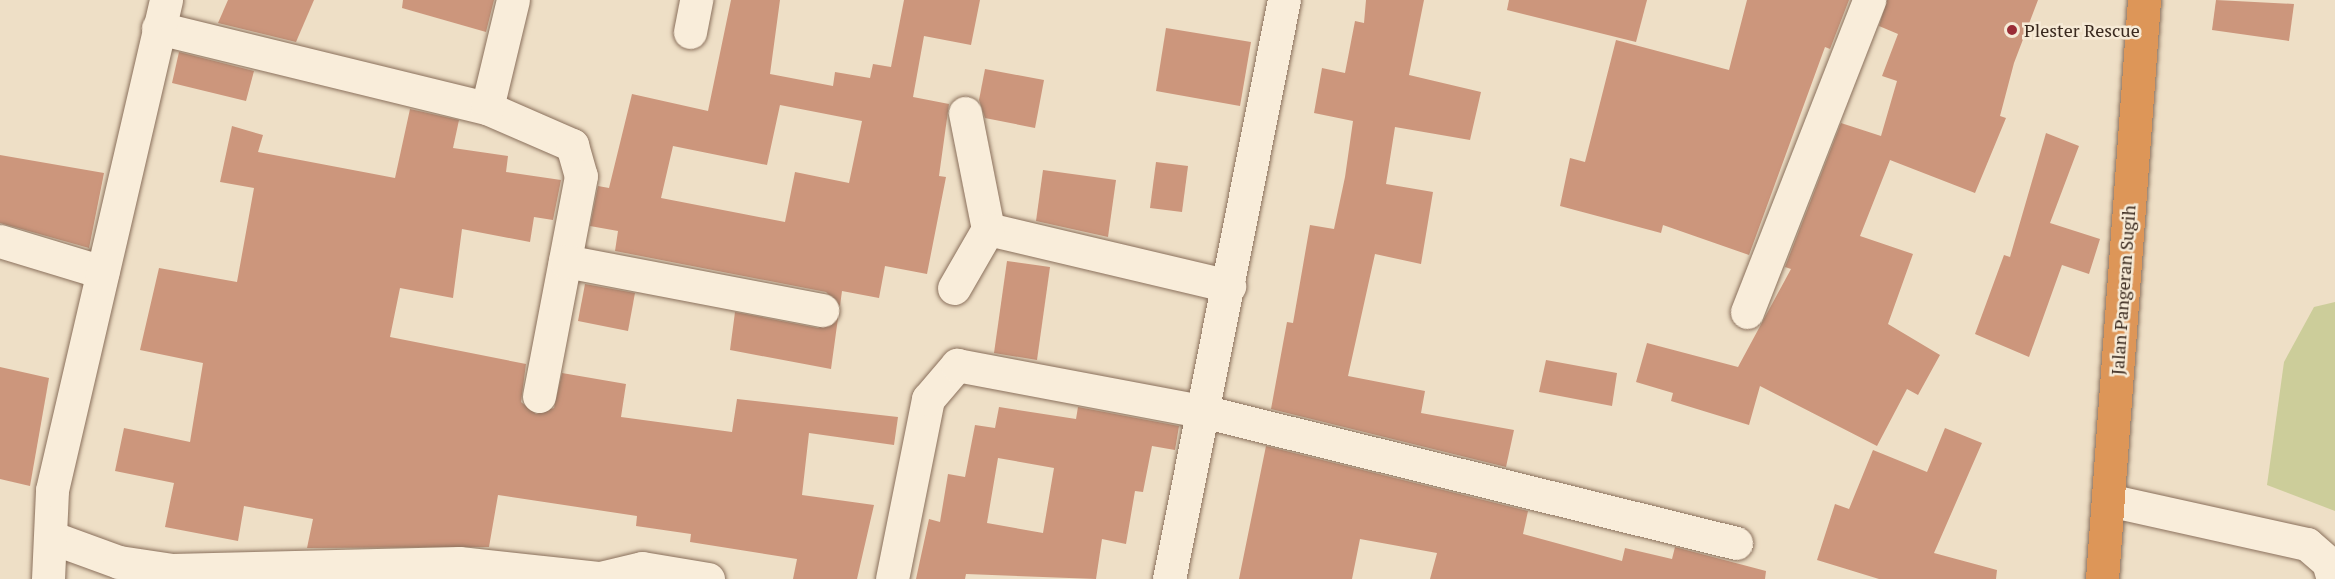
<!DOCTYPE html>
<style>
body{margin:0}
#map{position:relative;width:2335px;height:579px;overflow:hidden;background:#eedfc6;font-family:"PT Serif",serif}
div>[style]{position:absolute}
.green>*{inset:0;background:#cccd9a}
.building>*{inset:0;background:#cc967c}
.roads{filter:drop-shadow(0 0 2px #8a705c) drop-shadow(0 0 2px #8a705c)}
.minor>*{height:33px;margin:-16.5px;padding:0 16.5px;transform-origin:16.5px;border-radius:16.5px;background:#f9edda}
.highway>*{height:33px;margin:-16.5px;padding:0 16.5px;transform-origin:16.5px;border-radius:16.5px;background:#dd9658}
.dots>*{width:16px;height:16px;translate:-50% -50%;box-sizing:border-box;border:3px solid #f6ead6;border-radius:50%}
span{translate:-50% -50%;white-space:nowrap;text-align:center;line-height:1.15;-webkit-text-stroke:5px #f6ead6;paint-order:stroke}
.poi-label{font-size:18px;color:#3a2a1f}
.left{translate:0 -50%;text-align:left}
.street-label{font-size:18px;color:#3a2a1f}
</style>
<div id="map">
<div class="green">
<div style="clip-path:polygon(2335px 302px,2335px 511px,2267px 485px,2284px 362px,2314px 307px)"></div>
</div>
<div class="building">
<div style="clip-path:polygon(228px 0,314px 0,296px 42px,218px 23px)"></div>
<div style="clip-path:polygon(403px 0,494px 0,486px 32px,402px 8px)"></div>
<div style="clip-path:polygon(evenodd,731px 0,780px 0,770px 74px,833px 86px,835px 72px,870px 78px,873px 64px,891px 67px,904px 0,980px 0,971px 45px,924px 36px,913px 97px,949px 104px,939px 176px,946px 177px,927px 274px,885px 266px,879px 298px,842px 291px,840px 306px,826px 292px,615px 251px,618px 231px,590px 226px,598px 186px,609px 188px,632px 94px,708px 111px,731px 0,780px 105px,862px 121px,849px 183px,795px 172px,785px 222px,661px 198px,673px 146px,767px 165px,780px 105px)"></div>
<div style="clip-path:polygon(1366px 0,1424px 0,1409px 75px,1481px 92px,1470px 140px,1395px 127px,1386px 184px,1433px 192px,1421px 264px,1375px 254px,1348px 376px,1425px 391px,1421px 413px,1514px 430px,1506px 467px,1271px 409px,1287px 322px,1293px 323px,1310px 225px,1334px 229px,1345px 177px,1353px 121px,1314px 113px,1322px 68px,1345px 73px,1355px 21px,1364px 23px)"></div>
<div style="clip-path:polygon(1509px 0,1647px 0,1636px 42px,1507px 10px)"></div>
<div style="clip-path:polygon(1747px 0,1849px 0,1830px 49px,1825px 47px,1749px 255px,1663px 225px,1661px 233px,1560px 206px,1570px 158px,1585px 162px,1616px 40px,1729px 70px)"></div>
<div style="clip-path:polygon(1887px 0,2038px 0,2014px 63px,2000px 116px,2006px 118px,1975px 193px,1890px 160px,1860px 236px,1913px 254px,1888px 324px,1940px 355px,1918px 395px,1907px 389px,1877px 446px,1760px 386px,1749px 425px,1671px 401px,1673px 393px,1636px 382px,1647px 343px,1738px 367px,1791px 269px,1785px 267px,1841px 123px,1881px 136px,1897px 81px,1882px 76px,1898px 34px,1879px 26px)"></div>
<div style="clip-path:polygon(2216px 0,2294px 4px,2289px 41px,2212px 30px)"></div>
<div style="clip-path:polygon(1166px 28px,1251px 42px,1240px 106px,1156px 91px)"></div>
<div style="clip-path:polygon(179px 52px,254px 71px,246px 101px,172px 83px)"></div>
<div style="clip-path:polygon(985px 69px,1044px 80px,1035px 128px,985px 118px,979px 100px)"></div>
<div style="clip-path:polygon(410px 109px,459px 120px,453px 148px,508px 156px,506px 172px,561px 180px,553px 220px,534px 217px,530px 242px,462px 229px,453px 298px,400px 288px,390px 337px,526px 364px,521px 402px,536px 414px,554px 408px,562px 373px,626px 384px,621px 417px,732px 432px,737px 399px,898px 417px,894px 445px,809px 433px,802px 495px,874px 505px,857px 579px,793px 579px,797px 559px,690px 542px,691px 534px,636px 526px,637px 516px,498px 495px,489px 547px,307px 548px,313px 519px,244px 506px,238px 541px,165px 527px,174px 483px,115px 471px,124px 428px,190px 442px,203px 363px,140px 350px,159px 268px,237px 282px,254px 188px,220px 182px,232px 126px,263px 135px,258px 152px,395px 178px)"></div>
<div style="clip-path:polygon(2046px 133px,2079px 146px,2050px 223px,2100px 239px,2089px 274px,2062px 265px,2029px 357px,1975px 334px,2004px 255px,2010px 257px)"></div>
<div style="clip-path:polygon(0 155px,104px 173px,89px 248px,0 223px)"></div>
<div style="clip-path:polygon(1156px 162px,1188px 166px,1182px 212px,1150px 208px)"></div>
<div style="clip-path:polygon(1043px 170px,1116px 180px,1108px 237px,1036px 221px)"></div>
<div style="clip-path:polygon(1007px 261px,1050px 267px,1037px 360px,994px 353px)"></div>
<div style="clip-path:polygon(585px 284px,635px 293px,628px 331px,578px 321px)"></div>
<div style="clip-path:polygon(735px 312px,818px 328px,838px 318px,831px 369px,730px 350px)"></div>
<div style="clip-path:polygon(1546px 360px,1617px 373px,1612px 406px,1539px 392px)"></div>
<div style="clip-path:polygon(0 367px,49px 378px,30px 486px,0 479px)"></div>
<div style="clip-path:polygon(evenodd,999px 407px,1076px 419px,1078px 407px,1179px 426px,1175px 450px,1152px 446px,1143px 492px,1135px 491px,1126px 544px,1102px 539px,1096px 579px,966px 574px,965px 579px,916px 579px,929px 519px,940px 522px,948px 474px,965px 477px,975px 425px,995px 428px,999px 407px,998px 458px,1054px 468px,1043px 533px,987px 523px,998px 458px)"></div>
<div style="clip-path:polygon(1945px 428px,1982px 443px,1934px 553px,1997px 570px,1996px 579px,1879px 579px,1817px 560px,1835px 504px,1849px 509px,1873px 450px,1927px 472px)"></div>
<div style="clip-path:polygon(1266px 446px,1528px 511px,1523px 534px,1622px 561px,1625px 548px,1672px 559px,1675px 547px,1766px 571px,1765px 579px,1430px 579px,1437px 553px,1360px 539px,1352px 579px,1239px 579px)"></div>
</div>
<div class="roads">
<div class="minor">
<div style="left:158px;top:28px;width:339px;rotate:13.7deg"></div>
<div style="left:487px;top:108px;width:93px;rotate:23.5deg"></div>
<div style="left:572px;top:145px;width:32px;rotate:74deg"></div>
<div style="left:581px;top:176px;width:224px;rotate:100.8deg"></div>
<div style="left:690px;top:32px;width:33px;rotate:-79deg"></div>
<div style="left:487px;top:108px;width:111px;rotate:-76.5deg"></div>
<div style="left:965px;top:113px;width:118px;rotate:78.8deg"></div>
<div style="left:988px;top:229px;width:248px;rotate:13.3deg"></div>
<div style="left:0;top:241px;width:107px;rotate:16.9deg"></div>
<div style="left:565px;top:261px;width:262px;rotate:10.8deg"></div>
<div style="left:954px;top:288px;width:68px;rotate:-60deg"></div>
<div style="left:1747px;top:312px;width:335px;rotate:-68.6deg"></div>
<div style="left:2108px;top:500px;width:204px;rotate:12.5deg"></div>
<div style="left:2307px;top:544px;width:28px;rotate:41deg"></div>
<div style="left:2328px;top:562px;width:18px;rotate:74deg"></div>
<div style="left:53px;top:538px;width:70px;rotate:20deg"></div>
<div style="left:119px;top:562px;width:54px;rotate:8.6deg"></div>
<div style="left:172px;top:570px;width:287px;rotate:-1.4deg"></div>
<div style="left:459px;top:563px;width:142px;rotate:6.1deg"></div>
<div style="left:600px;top:578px;width:43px;rotate:-13.4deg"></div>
<div style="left:642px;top:568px;width:67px;rotate:9.5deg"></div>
<div style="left:48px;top:579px;width:89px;rotate:-87.4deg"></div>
<div style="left:52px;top:490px;width:503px;rotate:-76.9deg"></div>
<div style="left:892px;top:579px;width:184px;rotate:-78.7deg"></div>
<div style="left:928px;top:399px;width:45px;rotate:-49.5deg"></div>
<div style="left:957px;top:365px;width:253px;rotate:10.7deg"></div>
<div style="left:1206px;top:412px;width:546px;rotate:13.88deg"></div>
<div style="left:1169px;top:579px;width:590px;rotate:-78.77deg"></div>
</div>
<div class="highway">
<div style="left:2102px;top:579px;width:581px;rotate:-85.85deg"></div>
</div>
</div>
<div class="dots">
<div style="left:2012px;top:30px;background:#992c36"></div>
</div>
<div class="poi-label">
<span class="left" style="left:2024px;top:30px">Plester Rescue</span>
</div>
<div class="street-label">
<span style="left:2123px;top:290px;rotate:-86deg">Jalan Pangeran Sugih</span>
</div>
</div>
